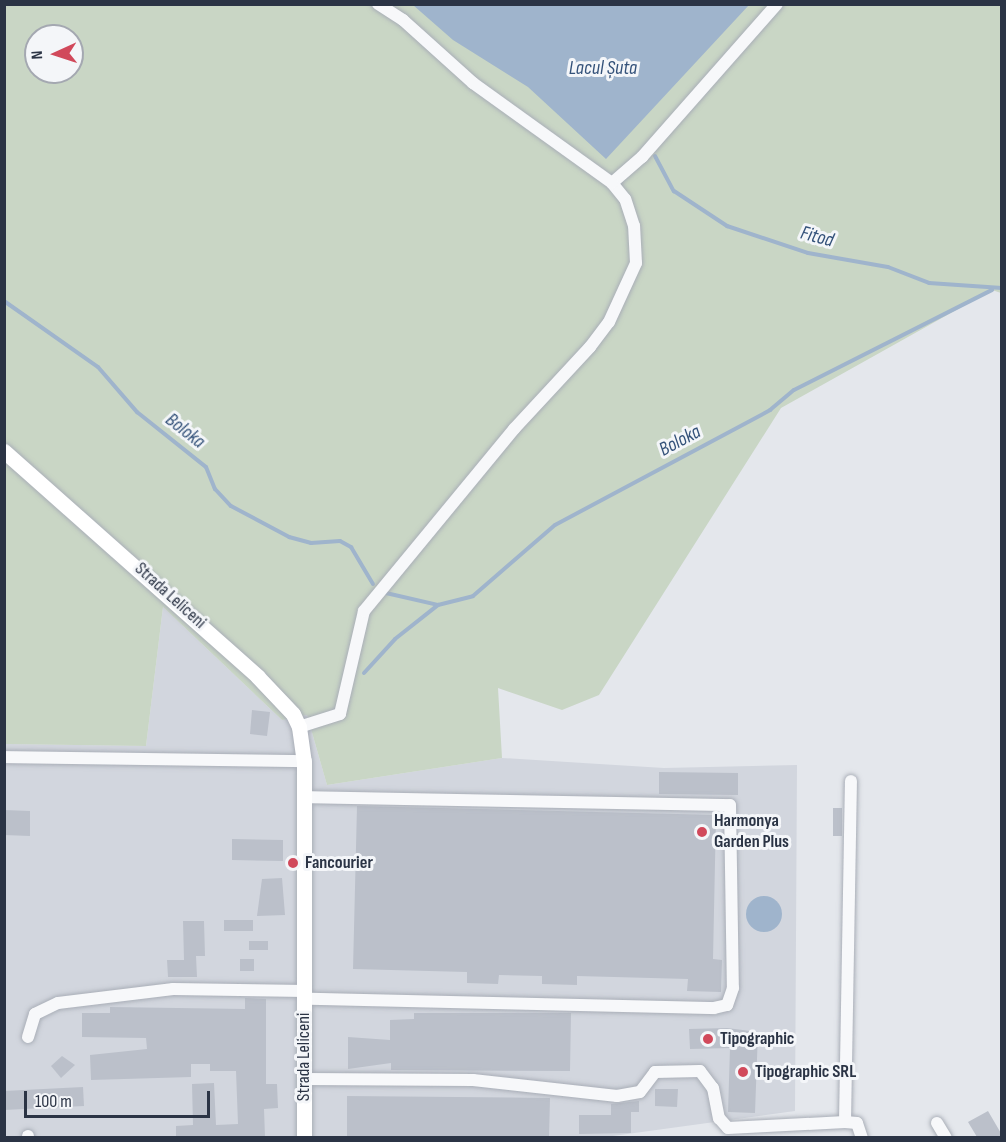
<!DOCTYPE html>
<meta charset="utf-8">
<style>
body{margin:0}
#map{position:relative;width:1006px;height:1142px;overflow:hidden;background:#e4e7ec;font-family:"Sofia Sans Condensed",sans-serif}
div>[style]{position:absolute}
.built>*{inset:0;background:#d2d6de}
.green>*{inset:0;background:#c9d6c5}
.water>*{inset:0;background:#9fb4cc}
.round{border-radius:50%}
.stream>*{height:4px;margin:-2px;padding:0 2px;transform-origin:2px;border-radius:2px;background:#9fb4cc}
.building>*{inset:0;background:#bbc0ca}
.roads{filter:drop-shadow(0 0 2px #a9aeb7) drop-shadow(0 0 2px #a9aeb7)}
.minor>*{height:12px;margin:-6px;padding:0 6px;transform-origin:6px;border-radius:6px;background:#f7f8fa}
.major>*{height:15px;margin:-7.5px;padding:0 7.5px;transform-origin:7.5px;border-radius:7.5px;background:#fff}
.dots>*{width:16px;height:16px;translate:-50% -50%;box-sizing:border-box;border:3px solid #f4f6f9;border-radius:50%}
span{translate:-50% -50%;white-space:nowrap;text-align:center;line-height:1.15;-webkit-text-stroke:6px #f4f6f9;paint-order:stroke}
.street-label{font-size:18px;color:#2b3445}
.poi-label{font-size:18px;color:#2b3445;font-weight:700}
.left{translate:0 -50%;text-align:left}
.water-label{font-size:20px;color:#34527a;font-style:italic}
.frame{position:absolute;inset:0;border:6px solid #2b3445;pointer-events:none}
.north{position:absolute;left:24px;top:24px;width:60px;height:60px;box-sizing:border-box;background:#f4f6f9;border:2px solid #a4a8b1;border-radius:50%;rotate:267deg;font-size:16px;font-weight:700;line-height:24px;text-align:center;color:#2b3445}
.north::after{content:'';display:block;margin:auto;width:21px;height:27px;background:#d1495b;clip-path:polygon(50% 0,100% 100%,50% 72%,0 100%)}
.scale{position:absolute;left:24px;top:1091px;width:186px;height:27px;box-sizing:border-box;border:3px solid #2b3445;border-top:0;padding-left:8px;font-size:18px;line-height:21px;white-space:nowrap;color:#2b3445;-webkit-text-stroke:4px #f4f6f9;paint-order:stroke}
</style>
<div id="map">
<div class="built">
<div style="clip-path:polygon(163px 607px,282px 720px,307px 715px,327px 785px,502px 758px,664px 768px,797px 765px,795px 1111px,598px 1138px,5px 1138px,5px 744px,146px 746px)"></div>
</div>
<div class="green">
<div style="clip-path:polygon(evenodd,5px 5px,1001px 5px,1001px 293px,992px 290px,781px 408px,599px 695px,562px 710px,498px 688px,502px 758px,327px 785px,307px 715px,282px 720px,163px 607px,146px 746px,5px 744px,5px 5px,36px 36px,72px 36px,72px 72px,36px 72px,36px 36px)"></div>
</div>
<div class="water">
<div style="clip-path:polygon(413px 5px,749px 5px,606px 159px,528px 87px,453px 40px)"></div>
<div class="round" style="left:746px;top:896px;width:36px;height:36px"></div>
</div>
<div class="stream">
<div style="left:655px;top:156px;width:40px;rotate:62deg"></div>
<div style="left:674px;top:191px;width:64px;rotate:33.4deg"></div>
<div style="left:727px;top:226px;width:85px;rotate:18.4deg"></div>
<div style="left:808px;top:253px;width:81px;rotate:9.9deg"></div>
<div style="left:888px;top:267px;width:44px;rotate:21.3deg"></div>
<div style="left:929px;top:283px;width:73px;rotate:3.9deg"></div>
<div style="left:4px;top:301px;width:115px;rotate:35.1deg"></div>
<div style="left:98px;top:367px;width:60px;rotate:49.1deg"></div>
<div style="left:137px;top:412px;width:88px;rotate:38.6deg"></div>
<div style="left:206px;top:467px;width:24px;rotate:68deg"></div>
<div style="left:215px;top:489px;width:23px;rotate:47deg"></div>
<div style="left:231px;top:506px;width:66px;rotate:28.1deg"></div>
<div style="left:289px;top:537px;width:23px;rotate:15deg"></div>
<div style="left:311px;top:543px;width:29px;rotate:-4deg"></div>
<div style="left:340px;top:541px;width:13px;rotate:29deg"></div>
<div style="left:351px;top:547px;width:43px;rotate:59.3deg"></div>
<div style="left:386px;top:593px;width:53px;rotate:13deg"></div>
<div style="left:438px;top:605px;width:36px;rotate:-14deg"></div>
<div style="left:473px;top:596px;width:108px;rotate:-40.9deg"></div>
<div style="left:555px;top:525px;width:244px;rotate:-28.1deg"></div>
<div style="left:770px;top:410px;width:31px;rotate:-40deg"></div>
<div style="left:794px;top:390px;width:222px;rotate:-26.8deg"></div>
<div style="left:364px;top:673px;width:46px;rotate:-47.6deg"></div>
<div style="left:395px;top:639px;width:55px;rotate:-38.3deg"></div>
</div>
<div class="building">
<div style="clip-path:polygon(252px 710px,270px 712px,267px 736px,250px 734px)"></div>
<div style="clip-path:polygon(659px 772px,738px 773px,738px 795px,659px 794px)"></div>
<div style="clip-path:polygon(357px 806px,716px 815px,713px 959px,722px 960px,721px 992px,687px 991px,688px 979px,577px 976px,577px 985px,542px 984px,542px 976px,499px 975px,498px 984px,467px 983px,467px 972px,353px 969px)"></div>
<div style="clip-path:polygon(833px 808px,842px 808px,842px 836px,833px 836px)"></div>
<div style="clip-path:polygon(4px 810px,30px 811px,30px 836px,4px 835px)"></div>
<div style="clip-path:polygon(232px 839px,283px 840px,283px 861px,232px 860px)"></div>
<div style="clip-path:polygon(282px 878px,285px 915px,257px 916px,262px 879px)"></div>
<div style="clip-path:polygon(224px 920px,253px 920px,253px 931px,224px 931px)"></div>
<div style="clip-path:polygon(183px 921px,204px 921px,205px 956px,196px 956px,197px 977px,168px 977px,167px 960px,184px 960px)"></div>
<div style="clip-path:polygon(249px 941px,268px 941px,268px 950px,249px 950px)"></div>
<div style="clip-path:polygon(240px 959px,254px 959px,254px 971px,240px 971px)"></div>
<div style="clip-path:polygon(245px 998px,266px 999px,266px 1084px,277px 1084px,278px 1108px,264px 1109px,265px 1137px,176px 1137px,176px 1126px,193px 1125px,192px 1084px,214px 1083px,216px 1125px,238px 1124px,236px 1071px,210px 1071px,210px 1064px,191px 1064px,191px 1077px,91px 1080px,90px 1055px,147px 1049px,146px 1038px,82px 1037px,82px 1013px,110px 1013px,110px 1007px,245px 1009px)"></div>
<div style="clip-path:polygon(414px 1013px,571px 1013px,570px 1071px,391px 1070px,391px 1063px,348px 1069px,348px 1037px,390px 1040px,390px 1020px,414px 1019px)"></div>
<div style="clip-path:polygon(727px 1028px,758px 1032px,755px 1113px,728px 1112px,730px 1048px,690px 1049px,689px 1029px)"></div>
<div style="clip-path:polygon(62px 1056px,75px 1065px,61px 1078px,51px 1066px)"></div>
<div style="clip-path:polygon(83px 1087px,84px 1106px,4px 1110px,4px 1091px)"></div>
<div style="clip-path:polygon(655px 1089px,678px 1089px,677px 1107px,655px 1106px)"></div>
<div style="clip-path:polygon(347px 1096px,550px 1098px,549px 1137px,347px 1137px)"></div>
<div style="clip-path:polygon(639px 1101px,639px 1112px,631px 1112px,631px 1133px,579px 1134px,579px 1115px,611px 1115px,611px 1104px)"></div>
<div style="clip-path:polygon(988px 1111px,1002px 1135px,1002px 1137px,977px 1137px,968px 1122px)"></div>
</div>
<div class="roads">
<div class="minor">
<div style="left:612px;top:183px;width:40px;rotate:-41deg"></div>
<div style="left:642px;top:157px;width:204px;rotate:-48.6deg"></div>
<div style="left:299px;top:727px;width:43px;rotate:-17.6deg"></div>
<div style="left:340px;top:714px;width:106px;rotate:-76.9deg"></div>
<div style="left:364px;top:611px;width:236px;rotate:-50.5deg"></div>
<div style="left:514px;top:429px;width:112px;rotate:-47.2deg"></div>
<div style="left:590px;top:347px;width:31px;rotate:-53deg"></div>
<div style="left:609px;top:322px;width:65px;rotate:-65.4deg"></div>
<div style="left:636px;top:263px;width:37px;rotate:-93deg"></div>
<div style="left:634px;top:226px;width:28px;rotate:-108deg"></div>
<div style="left:625px;top:199px;width:21px;rotate:-129deg"></div>
<div style="left:612px;top:183px;width:171px;rotate:-144.3deg"></div>
<div style="left:473px;top:83px;width:94px;rotate:-138deg"></div>
<div style="left:403px;top:20px;width:30px;rotate:-147deg"></div>
<div style="left:4px;top:757px;width:300px;rotate:0.8deg"></div>
<div style="left:304px;top:797px;width:426px;rotate:1.1deg"></div>
<div style="left:730px;top:805px;width:183px;rotate:89.1deg"></div>
<div style="left:733px;top:988px;width:18px;rotate:109deg"></div>
<div style="left:727px;top:1005px;width:13px;rotate:167deg"></div>
<div style="left:714px;top:1008px;width:409px;rotate:-178.7deg"></div>
<div style="left:28px;top:1037px;width:24px;rotate:-73deg"></div>
<div style="left:35px;top:1014px;width:25px;rotate:-26deg"></div>
<div style="left:58px;top:1003px;width:116px;rotate:-6.9deg"></div>
<div style="left:173px;top:989px;width:132px;rotate:0.9deg"></div>
<div style="left:305px;top:1079px;width:168px;rotate:0.3deg"></div>
<div style="left:473px;top:1080px;width:145px;rotate:6.3deg"></div>
<div style="left:617px;top:1096px;width:23px;rotate:-10deg"></div>
<div style="left:640px;top:1092px;width:25px;rotate:-53deg"></div>
<div style="left:655px;top:1072px;width:45px;rotate:-1.3deg"></div>
<div style="left:700px;top:1071px;width:21px;rotate:53deg"></div>
<div style="left:713px;top:1088px;width:31px;rotate:79deg"></div>
<div style="left:719px;top:1118px;width:13px;rotate:48deg"></div>
<div style="left:728px;top:1128px;width:117px;rotate:-2.9deg"></div>
<div style="left:845px;top:1122px;width:12px;rotate:5deg"></div>
<div style="left:857px;top:1123px;width:16px;rotate:72deg"></div>
<div style="left:845px;top:1122px;width:341px;rotate:-89deg"></div>
<div style="left:937px;top:1123px;width:17px;rotate:59deg"></div>
<div style="left:28px;top:1136px;width:2px;rotate:90deg"></div>
</div>
<div class="major">
<div style="left:4px;top:451px;width:339px;rotate:41.6deg"></div>
<div style="left:257px;top:676px;width:52px;rotate:46.5deg"></div>
<div style="left:293px;top:714px;width:14px;rotate:65deg"></div>
<div style="left:299px;top:727px;width:34px;rotate:82deg"></div>
<div style="left:304px;top:761px;width:377px;rotate:90deg"></div>
</div>
</div>
<div class="dots">
<div style="left:702px;top:832px;background:#d1495b"></div>
<div style="left:293px;top:863px;background:#d1495b"></div>
<div style="left:708px;top:1039px;background:#d1495b"></div>
<div style="left:743px;top:1072px;background:#d1495b"></div>
</div>
<div class="street-label">
<span style="left:170px;top:596px;rotate:42deg">Strada Leliceni</span>
<span style="left:304px;top:1057px;rotate:-90deg">Strada Leliceni</span>
</div>
<div class="poi-label">
<span class="left" style="left:714px;top:832px">Harmonya<br>Garden Plus</span>
<span class="left" style="left:305px;top:863px">Fancourier</span>
<span class="left" style="left:720px;top:1039px">Tipographic</span>
<span class="left" style="left:755px;top:1072px">Tipographic SRL</span>
</div>
<div class="water-label">
<span style="left:603px;top:68px">Lacul Șuta</span>
<span style="left:817px;top:237px;rotate:15deg">Fitod</span>
<span style="left:185px;top:431px;rotate:38deg">Boloka</span>
<span style="left:680px;top:441px;rotate:-28deg">Boloka</span>
</div>
<div class="frame"></div>
<div class="north">N</div>
<div class="scale">100 m</div>
</div>
